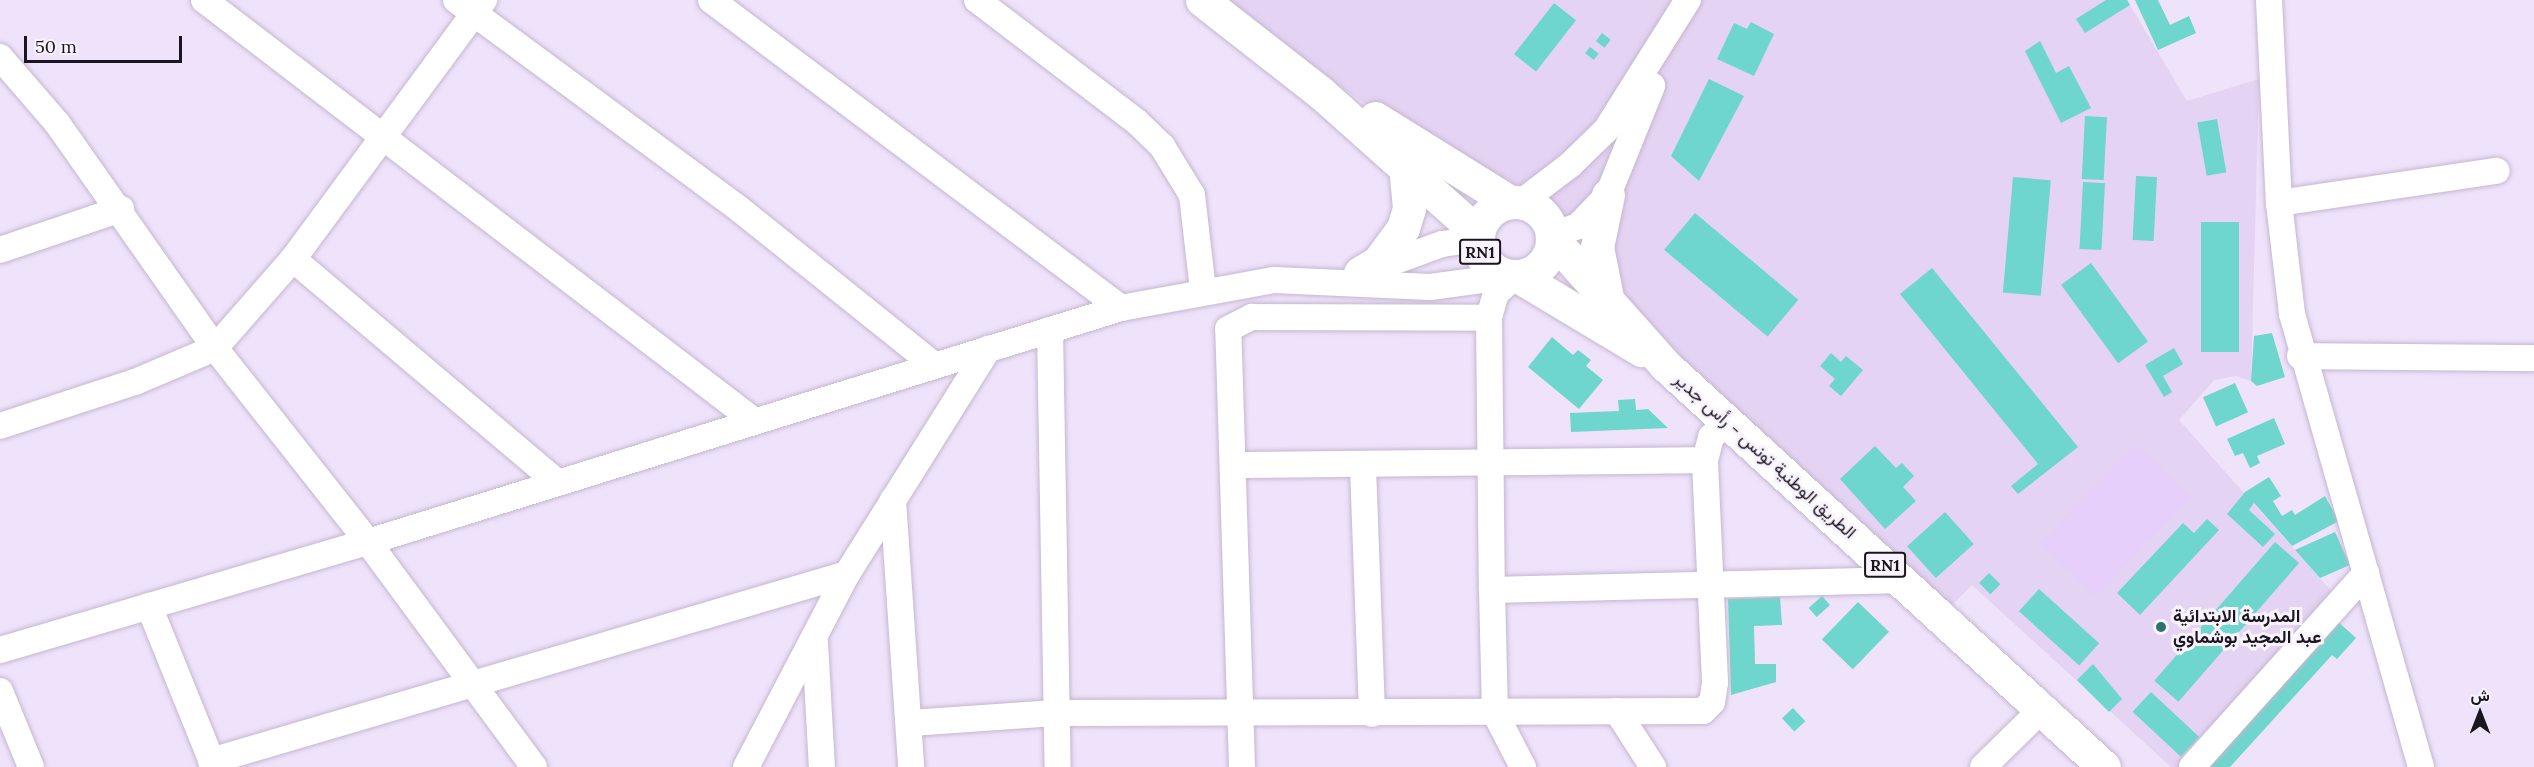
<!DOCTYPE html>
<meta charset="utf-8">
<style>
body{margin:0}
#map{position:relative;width:2534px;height:767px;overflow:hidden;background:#efe2fb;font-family:Lora,Vazirmatn,serif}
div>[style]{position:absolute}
.built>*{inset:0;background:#e4d3f3}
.green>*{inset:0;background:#e6cffa;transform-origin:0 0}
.building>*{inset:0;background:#6ed6cd;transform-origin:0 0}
.roads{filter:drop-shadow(0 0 2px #c4b7cf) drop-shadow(0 0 2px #c4b7cf)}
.minor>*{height:26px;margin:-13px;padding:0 13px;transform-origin:13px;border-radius:13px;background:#fff}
.major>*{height:33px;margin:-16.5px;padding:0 16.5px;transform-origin:16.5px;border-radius:16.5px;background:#fff}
.major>.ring{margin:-16.5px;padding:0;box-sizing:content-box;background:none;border:33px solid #fff;border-radius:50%}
.dots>*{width:16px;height:16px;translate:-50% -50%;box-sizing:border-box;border:3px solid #f8f3fd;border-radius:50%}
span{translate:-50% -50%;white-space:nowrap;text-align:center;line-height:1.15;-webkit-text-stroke:6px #f8f3fd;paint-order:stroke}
.shield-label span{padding:2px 4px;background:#f8f3fd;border:2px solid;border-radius:4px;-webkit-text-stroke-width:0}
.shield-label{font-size:16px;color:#1a151e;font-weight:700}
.street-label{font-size:18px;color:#1a151e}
.poi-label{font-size:18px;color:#1a151e;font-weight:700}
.left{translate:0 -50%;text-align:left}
.north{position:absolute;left:2450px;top:683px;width:60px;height:60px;-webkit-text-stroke:4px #f8f3fd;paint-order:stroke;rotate:0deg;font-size:16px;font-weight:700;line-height:24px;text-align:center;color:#1a151e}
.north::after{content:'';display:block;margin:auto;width:21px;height:27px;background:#1a151e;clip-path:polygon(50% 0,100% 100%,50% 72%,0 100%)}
.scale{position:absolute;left:24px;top:36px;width:158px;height:27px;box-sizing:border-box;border:3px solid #1a151e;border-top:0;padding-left:8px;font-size:18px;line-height:21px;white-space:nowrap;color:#1a151e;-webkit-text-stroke:4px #f8f3fd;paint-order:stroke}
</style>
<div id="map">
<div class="built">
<div style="clip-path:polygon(1215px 0,2127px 0,2187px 101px,2259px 79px,2251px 381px,2236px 376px,2214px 380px,2179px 420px,2333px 593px,2178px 767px,2171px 767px,1972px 585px,1946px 611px,1594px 276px,1558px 217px,1530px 190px,1445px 159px)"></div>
</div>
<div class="green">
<div style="left:2136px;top:444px;width:76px;height:138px;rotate:44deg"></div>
</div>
<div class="building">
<div style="clip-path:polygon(2106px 0,2127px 0,2130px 5px,2085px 33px,2076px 19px)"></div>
<div style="clip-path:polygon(2135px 0,2158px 0,2170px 25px,2189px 16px,2196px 33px,2158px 50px)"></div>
<div style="left:1554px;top:3px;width:28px;height:65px;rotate:38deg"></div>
<div style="clip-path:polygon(1751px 22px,1774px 34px,1754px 76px,1717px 59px,1734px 23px,1747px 29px)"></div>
<div style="left:1602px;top:33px;width:11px;height:10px;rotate:38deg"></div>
<div style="clip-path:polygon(2040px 41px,2056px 73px,2069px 66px,2091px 108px,2061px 123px,2025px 51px)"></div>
<div style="left:1590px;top:47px;width:11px;height:8px;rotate:38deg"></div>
<div style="clip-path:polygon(1709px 79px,1744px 96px,1699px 181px,1671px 156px)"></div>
<div style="left:2085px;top:116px;width:22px;height:63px;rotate:3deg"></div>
<div style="left:2217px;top:119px;width:54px;height:20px;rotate:80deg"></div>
<div style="left:2136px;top:176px;width:21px;height:64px;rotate:3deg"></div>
<div style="left:2013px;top:177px;width:38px;height:116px;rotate:5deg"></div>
<div style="left:2083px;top:182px;width:22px;height:67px;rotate:3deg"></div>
<div style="left:1695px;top:213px;width:135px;height:48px;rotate:40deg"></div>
<div style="left:2201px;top:222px;width:38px;height:130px"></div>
<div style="left:2091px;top:263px;width:97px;height:37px;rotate:54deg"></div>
<div style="clip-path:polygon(1932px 268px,2078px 447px,2018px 494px,2011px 486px,2038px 464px,1900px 294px)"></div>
<div style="clip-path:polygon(2272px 333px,2285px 377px,2257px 386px,2251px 381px,2254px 336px)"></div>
<div style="clip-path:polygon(1552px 337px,1573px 355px,1578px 350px,1591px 360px,1586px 366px,1603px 380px,1579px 409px,1528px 367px)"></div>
<div style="clip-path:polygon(2174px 348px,2183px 364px,2163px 376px,2172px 392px,2164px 397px,2145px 365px)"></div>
<div style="clip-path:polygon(1831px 353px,1841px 362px,1846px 356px,1863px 370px,1841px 396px,1829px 386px,1835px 379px,1820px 366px)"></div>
<div style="left:2235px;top:383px;width:32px;height:35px;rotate:66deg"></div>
<div style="clip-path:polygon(1635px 399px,1636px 410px,1648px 409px,1668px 428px,1571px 432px,1570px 413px,1619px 411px,1618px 400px)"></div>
<div style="clip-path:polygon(2274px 418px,2285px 444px,2257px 456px,2260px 463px,2250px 468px,2243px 453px,2235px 456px,2227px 439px)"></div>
<div style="clip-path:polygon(1875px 446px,1896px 468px,1902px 463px,1914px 476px,1903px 487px,1916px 501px,1885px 529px,1840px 479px)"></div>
<div style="clip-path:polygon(2269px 477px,2281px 496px,2273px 501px,2282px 516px,2292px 510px,2295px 515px,2325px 496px,2339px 521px,2292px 546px,2254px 503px,2249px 510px,2275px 534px,2263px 547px,2227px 514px,2245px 492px)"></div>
<div style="left:1945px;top:512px;width:43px;height:51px;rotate:48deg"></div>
<div style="clip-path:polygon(2207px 519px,2219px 530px,2140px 615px,2117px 593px,2183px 523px,2194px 533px)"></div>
<div style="clip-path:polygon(2335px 532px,2350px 565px,2320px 578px,2295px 550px)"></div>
<div style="left:2275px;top:542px;width:32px;height:184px;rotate:41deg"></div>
<div style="left:1989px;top:573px;width:16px;height:14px;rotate:45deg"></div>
<div style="left:2039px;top:589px;width:81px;height:30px;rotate:42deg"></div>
<div style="left:1822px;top:596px;width:12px;height:18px;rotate:48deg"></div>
<div style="clip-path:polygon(1780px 597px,1782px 625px,1754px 626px,1755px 664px,1776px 664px,1776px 682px,1731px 695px,1728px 599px)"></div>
<div style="left:1858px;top:602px;width:43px;height:52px;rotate:44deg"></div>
<div style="clip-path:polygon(2335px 619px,2356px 638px,2337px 659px,2332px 655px,2230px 767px,2201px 767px)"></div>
<div style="clip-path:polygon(2093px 664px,2122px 699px,2109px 712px,2077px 680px)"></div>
<div style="left:2151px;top:692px;width:66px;height:27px;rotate:43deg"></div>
<div style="left:1793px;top:708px;width:18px;height:15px;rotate:47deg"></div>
</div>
<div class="roads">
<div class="minor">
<div style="left:204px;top:0;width:691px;rotate:37.42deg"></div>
<div style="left:456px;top:0;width:350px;rotate:36.4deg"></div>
<div style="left:738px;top:208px;width:251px;rotate:38.7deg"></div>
<div style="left:711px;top:0;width:513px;rotate:36.91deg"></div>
<div style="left:977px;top:0;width:201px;rotate:37.3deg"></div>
<div style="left:1137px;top:122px;width:35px;rotate:44deg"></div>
<div style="left:1162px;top:146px;width:57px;rotate:58.5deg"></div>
<div style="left:1192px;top:195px;width:96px;rotate:83.4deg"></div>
<div style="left:2269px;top:0;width:203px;rotate:87.2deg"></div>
<div style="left:2279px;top:203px;width:112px;rotate:83.3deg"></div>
<div style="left:2292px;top:314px;width:471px;rotate:74.1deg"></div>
<div style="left:0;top:57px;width:87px;rotate:49.2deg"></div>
<div style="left:57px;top:123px;width:275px;rotate:54.9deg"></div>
<div style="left:215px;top:348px;width:247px;rotate:51.7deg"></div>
<div style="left:368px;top:542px;width:280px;rotate:53.6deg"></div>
<div style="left:1520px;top:203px;width:63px;rotate:-37.2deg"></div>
<div style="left:1570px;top:165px;width:50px;rotate:-44.2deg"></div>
<div style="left:1606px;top:130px;width:154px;rotate:-57.8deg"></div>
<div style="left:2279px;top:203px;width:220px;rotate:-8.4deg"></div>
<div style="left:1551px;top:235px;width:28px;rotate:-18deg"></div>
<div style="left:1578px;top:226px;width:43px;rotate:-45.9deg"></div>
<div style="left:1608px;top:195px;width:118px;rotate:-68deg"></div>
<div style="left:0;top:250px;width:128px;rotate:-18.7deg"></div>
<div style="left:293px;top:259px;width:344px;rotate:40.2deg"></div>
<div style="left:1365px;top:272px;width:82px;rotate:-20deg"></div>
<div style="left:1442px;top:244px;width:35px;rotate:-8deg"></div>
<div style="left:1515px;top:276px;width:25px;rotate:138deg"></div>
<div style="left:1496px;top:293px;width:26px;rotate:106deg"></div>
<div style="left:1489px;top:318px;width:272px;rotate:89.4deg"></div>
<div style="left:1492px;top:590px;width:123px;rotate:88.6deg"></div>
<div style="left:1495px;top:713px;width:61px;rotate:62.6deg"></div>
<div style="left:1050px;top:330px;width:437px;rotate:89deg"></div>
<div style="left:2300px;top:356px;width:234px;rotate:0.5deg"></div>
<div style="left:0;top:426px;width:142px;rotate:-18.1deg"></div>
<div style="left:135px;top:382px;width:87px;rotate:-23deg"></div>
<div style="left:215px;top:348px;width:118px;rotate:-48.8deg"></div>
<div style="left:293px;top:259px;width:322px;rotate:-53.6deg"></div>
<div style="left:1235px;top:465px;width:470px;rotate:-0.6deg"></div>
<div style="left:1363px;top:467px;width:247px;rotate:87.9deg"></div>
<div style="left:893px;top:500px;width:268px;rotate:86.1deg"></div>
<div style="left:1492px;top:590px;width:410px;rotate:-1.4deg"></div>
<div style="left:149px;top:606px;width:174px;rotate:68deg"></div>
<div style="left:815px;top:643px;width:124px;rotate:86.8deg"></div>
<div style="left:0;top:650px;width:384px;rotate:-16.4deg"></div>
<div style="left:368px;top:542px;width:789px;rotate:-17.26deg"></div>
<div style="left:1121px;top:308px;width:156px;rotate:-10.4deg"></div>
<div style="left:1274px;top:280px;width:156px;rotate:2.6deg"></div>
<div style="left:1430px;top:287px;width:82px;rotate:-7.7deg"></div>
<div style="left:0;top:691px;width:82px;rotate:67.8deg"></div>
<div style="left:1617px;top:711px;width:67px;rotate:57.3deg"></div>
<div style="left:911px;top:723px;width:144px;rotate:-4deg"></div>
<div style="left:1055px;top:713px;width:648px;rotate:-0.18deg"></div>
<div style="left:1703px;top:711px;width:13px;rotate:-45deg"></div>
<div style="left:1712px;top:702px;width:20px;rotate:-81deg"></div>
<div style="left:1715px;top:682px;width:222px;rotate:-92.6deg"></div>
<div style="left:1705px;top:460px;width:24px;rotate:-75deg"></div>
<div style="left:1711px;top:437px;width:23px;rotate:-41deg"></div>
<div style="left:211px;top:761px;width:663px;rotate:-16.38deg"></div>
<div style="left:746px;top:767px;width:218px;rotate:-62.4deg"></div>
<div style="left:847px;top:574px;width:266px;rotate:-57.9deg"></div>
<div style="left:1242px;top:767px;width:438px;rotate:-91.8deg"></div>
<div style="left:1228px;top:329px;width:27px;rotate:-27deg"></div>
<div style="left:1252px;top:317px;width:237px;rotate:0.2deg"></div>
<div style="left:1983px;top:767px;width:81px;rotate:-44.5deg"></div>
<div style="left:2192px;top:767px;width:261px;rotate:-48.1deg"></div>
</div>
<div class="major">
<div style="left:1202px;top:0;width:151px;rotate:38deg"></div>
<div style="left:1321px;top:93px;width:210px;rotate:41.7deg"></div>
<div style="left:1375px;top:118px;width:159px;rotate:31.9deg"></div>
<div class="ring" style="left:1478px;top:202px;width:41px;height:41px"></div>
<div style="left:1552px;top:238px;width:170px;rotate:48.3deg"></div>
<div style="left:1665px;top:365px;width:595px;rotate:42.48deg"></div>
<div style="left:1360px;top:273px;width:21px;rotate:-31deg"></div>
<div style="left:1378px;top:262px;width:42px;rotate:-53.7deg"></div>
<div style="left:1403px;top:228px;width:21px;rotate:-73deg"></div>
<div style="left:1409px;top:208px;width:42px;rotate:-95.4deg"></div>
<div style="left:1518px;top:276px;width:144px;rotate:31deg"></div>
<div style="left:1607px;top:297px;width:51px;rotate:-101.3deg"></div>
<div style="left:1597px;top:247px;width:53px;rotate:-78.1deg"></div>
</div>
</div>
<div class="dots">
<div style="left:2161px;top:627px;background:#2a736e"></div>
</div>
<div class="shield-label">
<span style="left:1480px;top:252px">RN1</span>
<span style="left:1885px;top:565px">RN1</span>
</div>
<div class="street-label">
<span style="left:1765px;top:456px;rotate:42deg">الطريق الوطنية تونس - رأس جدير</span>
</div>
<div class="poi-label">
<span class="left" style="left:2173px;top:627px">المدرسة الابتدائية<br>عبد المجيد بوشماوي</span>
</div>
<div class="north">ش</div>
<div class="scale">50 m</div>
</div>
